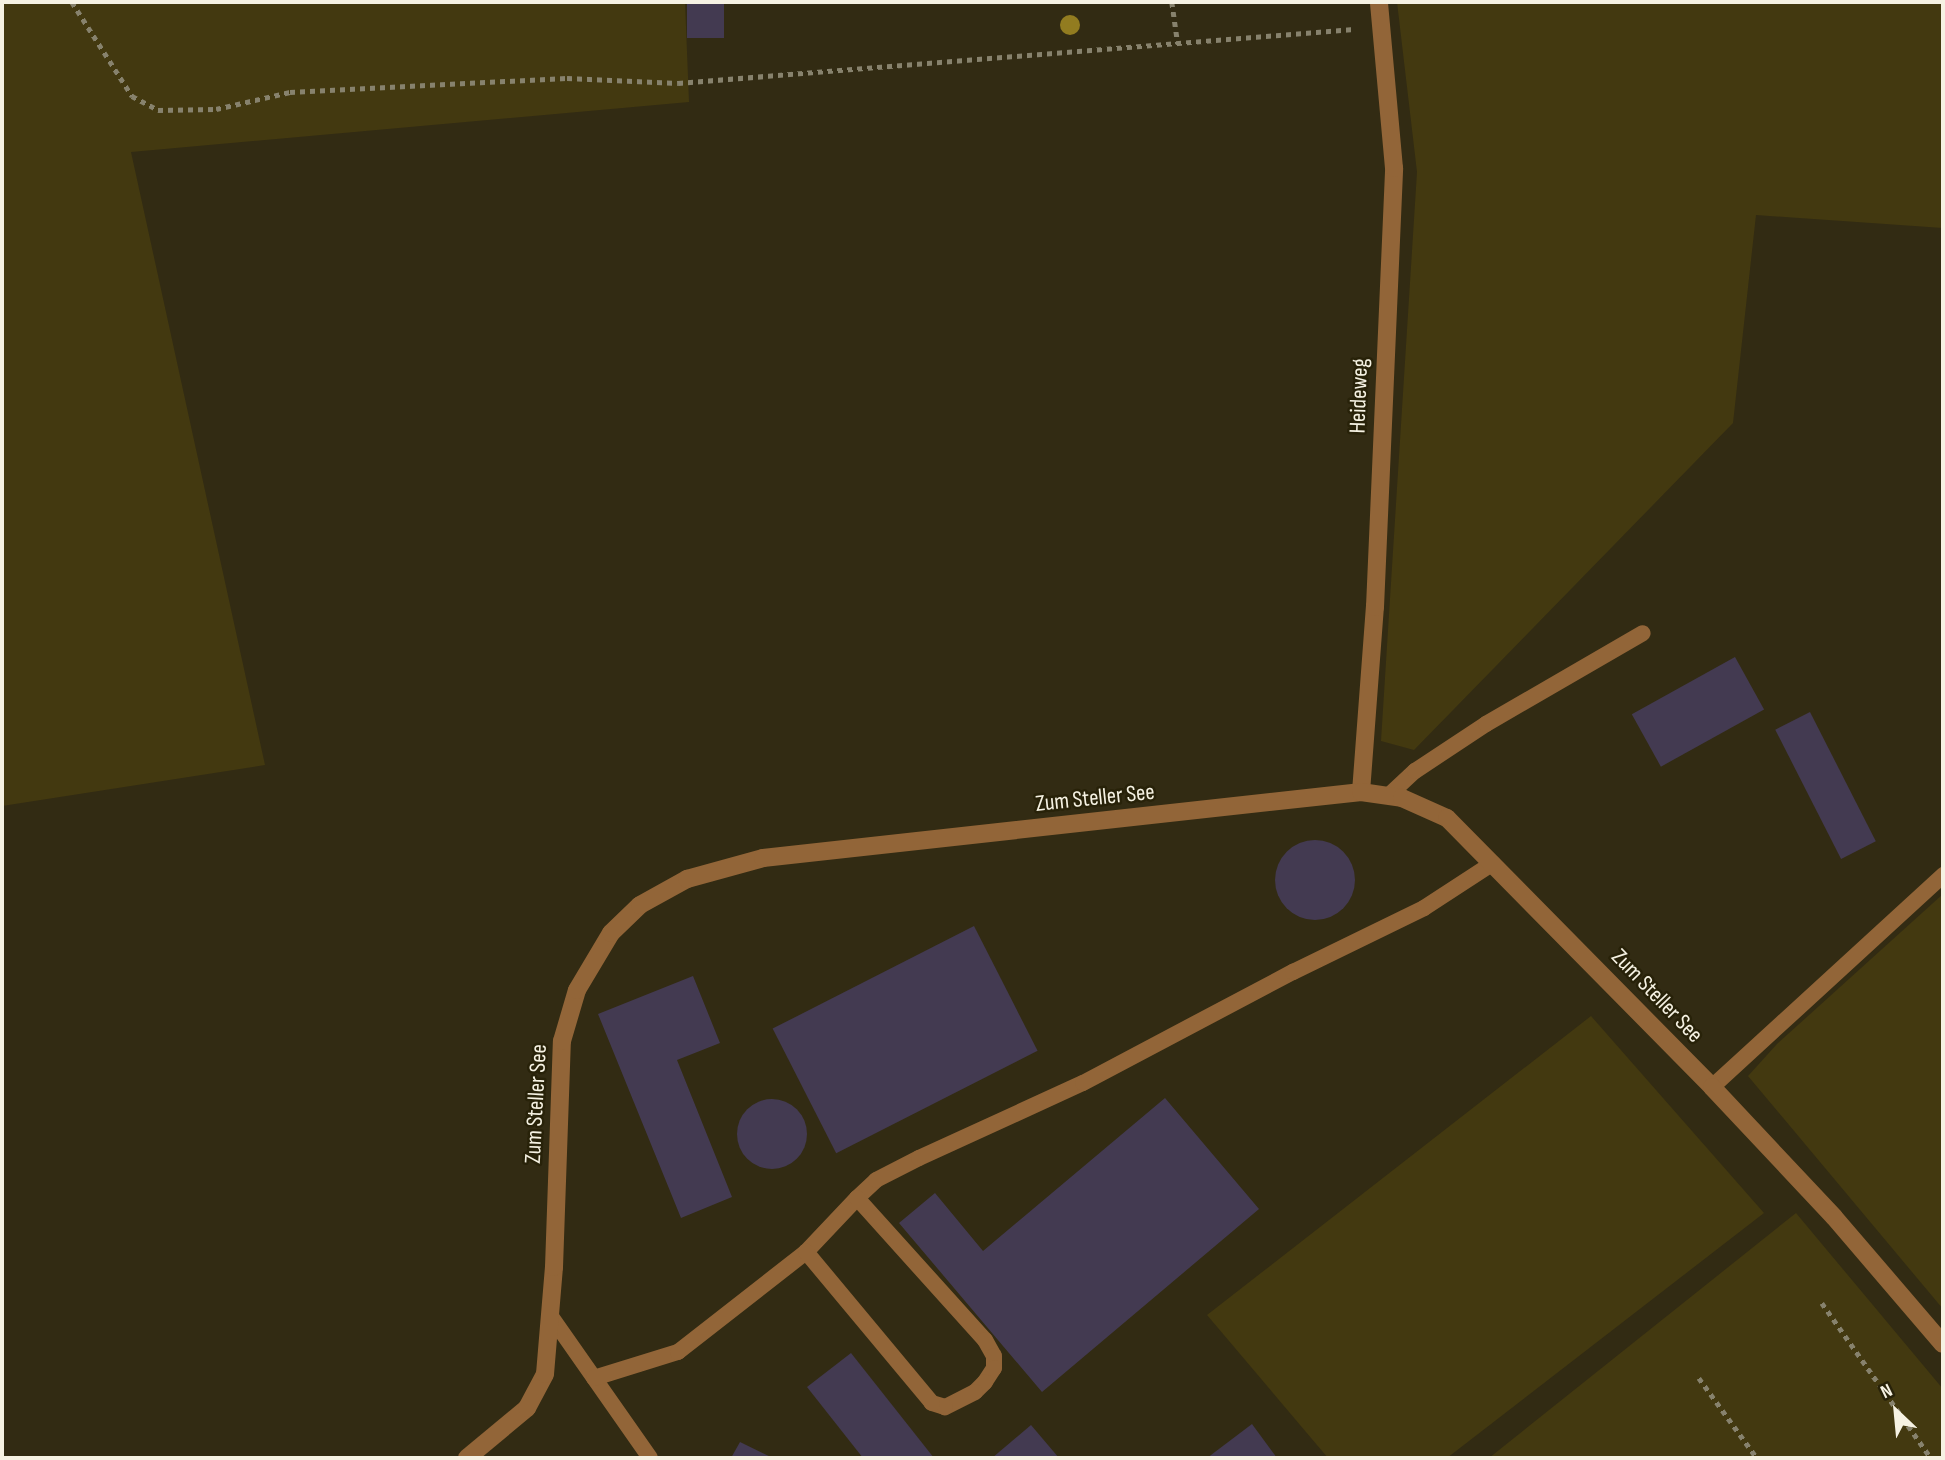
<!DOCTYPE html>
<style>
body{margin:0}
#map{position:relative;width:1945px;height:1460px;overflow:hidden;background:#322b13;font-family:"Sofia Sans Condensed",sans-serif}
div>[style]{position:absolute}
.green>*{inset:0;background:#433910}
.building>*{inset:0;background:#433a51;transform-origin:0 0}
.round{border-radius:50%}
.path>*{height:4.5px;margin-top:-2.25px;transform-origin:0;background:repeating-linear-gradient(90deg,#87826d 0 5px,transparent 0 10px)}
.service>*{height:16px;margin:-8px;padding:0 8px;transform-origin:8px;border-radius:8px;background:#926538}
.minor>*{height:18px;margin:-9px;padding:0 9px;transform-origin:9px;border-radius:9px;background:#926538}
.trees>*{width:20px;height:20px;margin:-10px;border-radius:50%;background:#927c20}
span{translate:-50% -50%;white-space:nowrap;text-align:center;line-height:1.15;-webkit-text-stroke:5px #282209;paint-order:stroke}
.street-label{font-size:23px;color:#f6f2e3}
.frame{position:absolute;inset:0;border:4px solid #f6f2e3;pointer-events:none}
.north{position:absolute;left:1861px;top:1376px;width:70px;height:70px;-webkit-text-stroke:5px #282209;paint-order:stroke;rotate:334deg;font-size:19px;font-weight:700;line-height:28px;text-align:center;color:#f6f2e3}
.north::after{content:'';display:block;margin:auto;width:24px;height:32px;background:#f6f2e3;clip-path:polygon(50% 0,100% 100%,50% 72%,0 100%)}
</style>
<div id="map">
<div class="green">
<div style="clip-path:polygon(2px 2px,685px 2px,689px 102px,131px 152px,265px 765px,2px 806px)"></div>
<div style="clip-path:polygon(1397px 2px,1943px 2px,1943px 228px,1756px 215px,1733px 423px,1414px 750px,1381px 741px,1417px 172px)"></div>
<div style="clip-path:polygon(1943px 894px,1943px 1309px,1748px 1076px,1777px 1044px)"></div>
<div style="clip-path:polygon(1591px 1016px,1764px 1213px,1447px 1458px,1328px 1458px,1207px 1315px)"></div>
<div style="clip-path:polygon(1796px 1213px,1943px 1389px,1943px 1458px,1489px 1458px)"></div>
</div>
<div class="building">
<div style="left:687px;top:2px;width:37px;height:36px"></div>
<div style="left:1735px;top:657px;width:60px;height:118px;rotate:61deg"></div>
<div style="left:1810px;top:712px;width:145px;height:39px;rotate:63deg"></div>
<div class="round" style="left:1275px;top:840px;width:80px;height:80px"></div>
<div style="left:974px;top:926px;width:140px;height:226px;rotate:63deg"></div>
<div style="clip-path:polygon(693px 976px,720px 1043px,677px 1060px,732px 1197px,681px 1218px,598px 1014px)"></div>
<div style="clip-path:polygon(1165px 1098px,1259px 1209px,1042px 1392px,899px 1223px,935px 1193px,983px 1251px)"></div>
<div class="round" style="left:737px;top:1099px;width:70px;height:70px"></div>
<div style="clip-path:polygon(851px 1353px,934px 1458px,863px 1458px,807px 1387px)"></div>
<div style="clip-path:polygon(1252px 1424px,1277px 1458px,1207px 1458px)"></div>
<div style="clip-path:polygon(1031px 1425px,1059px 1458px,992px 1458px)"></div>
<div style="clip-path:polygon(740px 1442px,773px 1458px,731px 1458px)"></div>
</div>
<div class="path">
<div style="left:72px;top:2px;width:112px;rotate:57.4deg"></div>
<div style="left:132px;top:96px;width:30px;rotate:28deg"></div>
<div style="left:158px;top:110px;width:58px;rotate:-1deg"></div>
<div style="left:216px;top:109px;width:76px;rotate:-12.9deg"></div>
<div style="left:290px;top:92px;width:277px;rotate:-2.9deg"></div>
<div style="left:567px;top:78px;width:111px;rotate:2.6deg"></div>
<div style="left:678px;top:83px;width:678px;rotate:-4.57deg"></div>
<div style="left:1172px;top:2px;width:42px;rotate:81.9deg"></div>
<div style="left:1822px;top:1303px;width:189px;rotate:54.9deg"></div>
<div style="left:1699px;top:1378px;width:99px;rotate:54.1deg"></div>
</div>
<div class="service">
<div style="left:1388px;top:796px;width:37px;rotate:-43deg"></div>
<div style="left:1415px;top:771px;width:85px;rotate:-33.5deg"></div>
<div style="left:1486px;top:724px;width:181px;rotate:-30.1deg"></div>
<div style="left:1712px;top:1087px;width:314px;rotate:-42.5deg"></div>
<div style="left:857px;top:1198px;width:26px;rotate:-43deg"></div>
<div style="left:876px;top:1180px;width:48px;rotate:-27.1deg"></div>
<div style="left:919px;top:1158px;width:180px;rotate:-24.6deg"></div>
<div style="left:1083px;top:1083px;width:238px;rotate:-27.9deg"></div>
<div style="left:1293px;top:972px;width:146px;rotate:-26deg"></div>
<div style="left:1424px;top:908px;width:82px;rotate:-33.1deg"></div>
<div style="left:550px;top:1315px;width:174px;rotate:55deg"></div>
<div style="left:594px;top:1378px;width:88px;rotate:-17.2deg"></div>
<div style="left:678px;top:1352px;width:162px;rotate:-38deg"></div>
<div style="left:806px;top:1252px;width:74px;rotate:-46.6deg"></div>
<div style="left:857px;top:1198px;width:191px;rotate:48deg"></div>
<div style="left:985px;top:1340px;width:18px;rotate:61deg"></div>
<div style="left:994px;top:1356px;width:12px;rotate:90deg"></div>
<div style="left:994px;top:1368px;width:17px;rotate:123deg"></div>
<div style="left:985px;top:1382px;width:14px;rotate:135deg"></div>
<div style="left:975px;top:1392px;width:34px;rotate:153deg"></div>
<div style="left:945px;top:1407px;width:14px;rotate:-163deg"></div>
<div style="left:932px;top:1403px;width:197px;rotate:-129.8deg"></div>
</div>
<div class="minor">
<div style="left:1361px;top:792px;width:186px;rotate:-85.7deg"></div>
<div style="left:1375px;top:607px;width:439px;rotate:-87.5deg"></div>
<div style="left:1394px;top:168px;width:167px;rotate:-95.2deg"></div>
<div style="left:467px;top:1458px;width:78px;rotate:-39.8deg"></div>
<div style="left:527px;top:1408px;width:38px;rotate:-62deg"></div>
<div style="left:545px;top:1374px;width:107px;rotate:-85.2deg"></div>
<div style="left:554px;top:1267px;width:226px;rotate:-88deg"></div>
<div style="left:562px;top:1041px;width:53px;rotate:-73.6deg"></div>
<div style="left:577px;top:990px;width:66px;rotate:-59.2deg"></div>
<div style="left:611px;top:933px;width:40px;rotate:-44deg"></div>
<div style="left:640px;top:905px;width:54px;rotate:-29deg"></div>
<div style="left:687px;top:879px;width:79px;rotate:-15.4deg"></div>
<div style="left:763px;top:858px;width:602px;rotate:-6.3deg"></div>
<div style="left:1361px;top:792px;width:41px;rotate:8.3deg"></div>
<div style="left:1402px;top:798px;width:49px;rotate:24deg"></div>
<div style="left:1447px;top:818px;width:378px;rotate:45.4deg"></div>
<div style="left:1712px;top:1087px;width:178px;rotate:46.8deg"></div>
<div style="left:1834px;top:1217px;width:167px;rotate:49.4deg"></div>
</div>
<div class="trees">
<div style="left:1070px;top:25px"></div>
</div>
<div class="street-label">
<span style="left:1359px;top:396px;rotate:-88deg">Heideweg</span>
<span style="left:1095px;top:798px;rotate:-6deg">Zum Steller See</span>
<span style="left:1657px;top:996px;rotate:46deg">Zum Steller See</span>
<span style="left:536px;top:1104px;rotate:-87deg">Zum Steller See</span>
</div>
<div class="frame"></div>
<div class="north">N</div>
</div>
